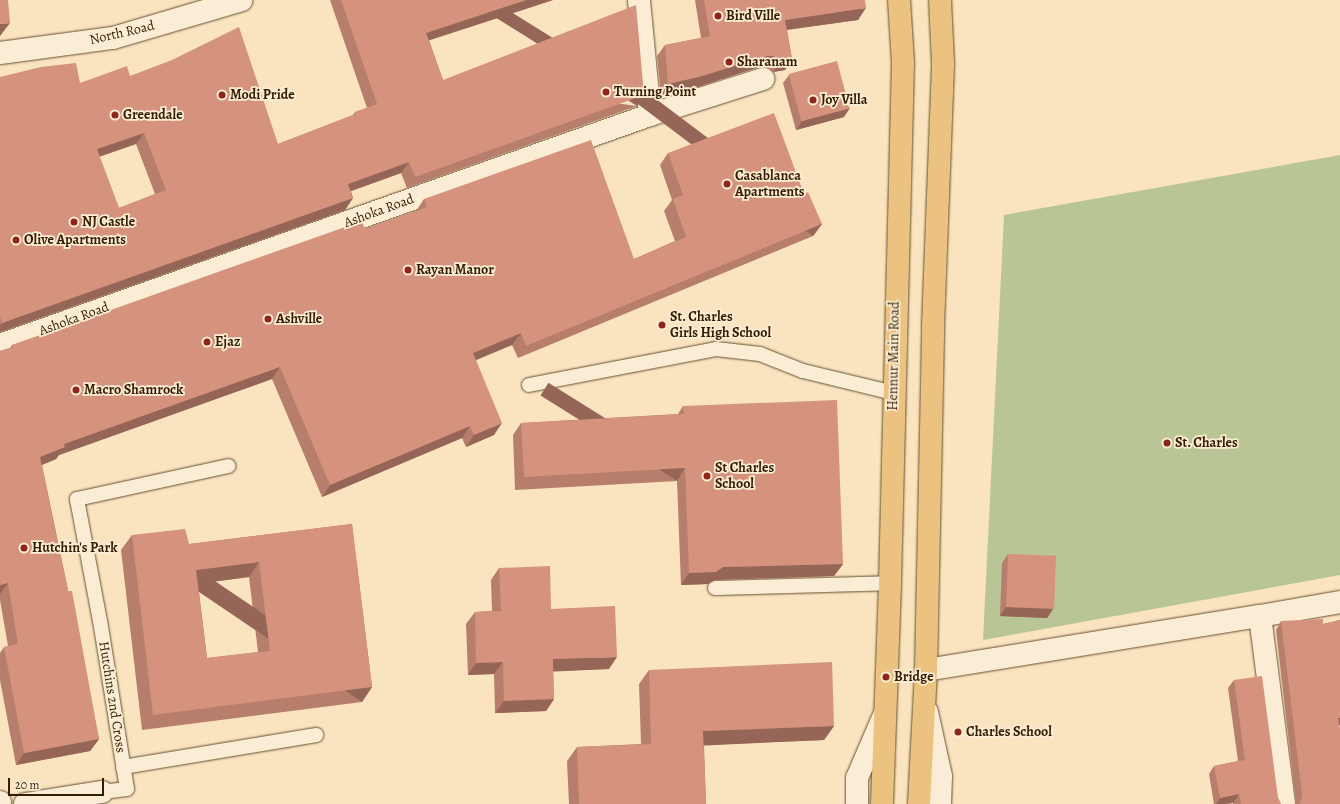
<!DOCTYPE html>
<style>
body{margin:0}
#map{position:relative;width:1340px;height:804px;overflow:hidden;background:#f9e4bf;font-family:Alegreya,serif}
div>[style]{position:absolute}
.green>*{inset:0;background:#b9c595}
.roads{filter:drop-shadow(0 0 1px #674f30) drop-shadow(0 0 1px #674f30)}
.service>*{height:14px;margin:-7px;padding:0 7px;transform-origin:7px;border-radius:7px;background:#fbedd5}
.minor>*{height:22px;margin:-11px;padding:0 11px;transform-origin:11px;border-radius:11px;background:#fbedd5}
.tertiary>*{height:22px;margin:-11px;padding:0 11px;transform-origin:11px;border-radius:11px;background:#fbedd5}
.primary>*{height:22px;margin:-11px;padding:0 11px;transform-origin:11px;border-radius:11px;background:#ecc280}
.wall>*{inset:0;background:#b77e6b}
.shaded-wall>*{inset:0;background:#956657;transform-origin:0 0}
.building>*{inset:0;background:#d5927c;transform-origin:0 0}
.dots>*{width:11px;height:11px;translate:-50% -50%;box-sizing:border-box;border:2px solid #fbedd5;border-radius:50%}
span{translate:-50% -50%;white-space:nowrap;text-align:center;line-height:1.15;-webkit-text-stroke:3.5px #fbedd5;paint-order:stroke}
.poi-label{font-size:14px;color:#361d01;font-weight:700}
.left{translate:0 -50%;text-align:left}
.street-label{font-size:14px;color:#361d01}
.scale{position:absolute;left:8px;top:778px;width:96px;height:18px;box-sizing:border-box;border:2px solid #361d01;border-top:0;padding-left:5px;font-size:12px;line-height:14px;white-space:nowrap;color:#361d01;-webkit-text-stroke:3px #fbedd5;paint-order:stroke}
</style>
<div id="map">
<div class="green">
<div style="clip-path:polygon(1340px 155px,1340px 575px,983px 640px,1004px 215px)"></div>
</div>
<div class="roads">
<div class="service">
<div style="left:529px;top:385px;width:190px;rotate:-10.9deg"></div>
<div style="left:716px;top:349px;width:44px;rotate:6.5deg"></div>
<div style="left:760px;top:354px;width:46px;rotate:21.6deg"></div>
<div style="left:803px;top:371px;width:94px;rotate:13.6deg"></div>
<div style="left:715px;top:588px;width:175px;rotate:-1.6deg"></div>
<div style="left:123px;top:767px;width:196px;rotate:-9.4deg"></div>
<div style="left:102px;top:792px;width:25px;rotate:-7deg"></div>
<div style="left:127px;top:789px;width:170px;rotate:-99.1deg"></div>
<div style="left:100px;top:621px;width:124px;rotate:-100.7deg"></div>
<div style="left:77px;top:499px;width:155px;rotate:-12.3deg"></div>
</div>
<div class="minor">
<div style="left:0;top:53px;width:114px;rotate:-7.6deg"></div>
<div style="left:113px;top:38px;width:134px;rotate:-16.4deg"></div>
<div style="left:650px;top:115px;width:119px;rotate:-17.7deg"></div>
<div style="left:0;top:345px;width:689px;rotate:-19.49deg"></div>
<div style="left:650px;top:115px;width:116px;rotate:-95.5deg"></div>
<div style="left:1260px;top:616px;width:190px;rotate:82.7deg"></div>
<div style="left:926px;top:670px;width:338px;rotate:-9.2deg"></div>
<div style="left:1260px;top:616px;width:81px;rotate:-9.9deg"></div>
<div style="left:0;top:802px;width:2px;rotate:90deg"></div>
<div style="left:25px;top:804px;width:78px;rotate:-8.9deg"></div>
</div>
<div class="tertiary">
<div style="left:927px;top:712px;width:66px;rotate:77.7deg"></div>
<div style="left:941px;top:776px;width:28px;rotate:92deg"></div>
<div style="left:857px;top:804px;width:26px;rotate:-90deg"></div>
<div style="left:857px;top:778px;width:71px;rotate:-66.7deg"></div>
</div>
<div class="primary">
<div style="left:882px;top:804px;width:221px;rotate:-87.9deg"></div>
<div style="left:890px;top:583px;width:520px;rotate:-88.57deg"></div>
<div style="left:903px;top:63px;width:63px;rotate:-93.6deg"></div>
<div style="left:919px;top:804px;width:134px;rotate:-87deg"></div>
<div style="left:926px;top:670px;width:344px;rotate:-88.8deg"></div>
<div style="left:933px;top:326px;width:263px;rotate:-87.8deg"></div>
<div style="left:943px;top:63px;width:63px;rotate:-92.7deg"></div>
</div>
</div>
<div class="wall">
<div style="clip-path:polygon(evenodd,330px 0,553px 0,429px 40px,443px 80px,637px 106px,407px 188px,401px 173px,351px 191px,353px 198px,345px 210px,0 332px,0 77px,80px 83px,130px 76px,278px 144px,353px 115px,355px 112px,367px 108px,330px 0,136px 144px,155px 194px,119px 208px,99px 157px,136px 144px)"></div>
<div style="clip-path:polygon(695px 0,865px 0,858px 20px,787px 30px,792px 59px,785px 70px,773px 72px,766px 67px,759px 67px,691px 89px,661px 95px,657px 56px,665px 45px,701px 38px)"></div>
<div style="clip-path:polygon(789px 75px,844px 117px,796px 130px,783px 83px)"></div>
<div style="clip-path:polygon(668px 153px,804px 194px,822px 224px,813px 236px,518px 358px,512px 345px,476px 360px,494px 435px,466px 447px,462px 438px,322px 497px,272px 379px,59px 455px,56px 459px,42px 465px,99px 739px,90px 751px,16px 765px,0 680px,0 653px,4px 647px,8px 646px,0 600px,0 351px,10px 348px,12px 345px,365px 229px,416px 211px,424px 199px,634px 259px,675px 241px,664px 211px,672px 200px,660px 165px)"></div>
<div style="clip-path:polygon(683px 406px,843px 564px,834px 576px,715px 580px,708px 584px,681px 585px,677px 481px,515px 490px,513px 435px,521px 423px,678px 414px)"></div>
<div style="clip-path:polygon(evenodd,352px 524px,372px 687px,362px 702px,142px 730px,121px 550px,132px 535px,189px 544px,352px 524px,249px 577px,258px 652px,207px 658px,198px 584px,249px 577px)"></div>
<div style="clip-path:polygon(1008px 554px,1053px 609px,1047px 618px,1000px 616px,1002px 563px)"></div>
<div style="clip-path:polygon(499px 568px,551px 609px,609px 669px,553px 671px,554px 699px,546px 711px,495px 713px,494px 674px,468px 675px,466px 624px,475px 612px,492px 611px,491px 580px)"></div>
<div style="clip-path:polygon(1340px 620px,1340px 725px,1339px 725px,1340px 804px,1296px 804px,1276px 630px,1281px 621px,1323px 624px)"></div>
<div style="clip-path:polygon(649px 670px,834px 726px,824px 740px,704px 745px,706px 804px,569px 804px,567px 761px,577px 747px,641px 744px,639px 684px)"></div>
<div style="clip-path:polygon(1234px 680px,1278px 798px,1281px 804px,1233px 804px,1233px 803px,1225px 804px,1214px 804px,1209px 774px,1214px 766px,1238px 761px,1228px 688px)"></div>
</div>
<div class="shaded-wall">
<div style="clip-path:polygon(526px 0,553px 0,418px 44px,426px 33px)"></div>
<div style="clip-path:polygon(866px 8px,858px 20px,777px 31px,785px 20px)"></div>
<div style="clip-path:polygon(10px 23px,0 36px,0 37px,0 24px)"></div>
<div style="clip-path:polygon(767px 56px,774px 56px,766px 67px,759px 67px,691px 89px,661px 95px,668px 84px)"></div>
<div style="clip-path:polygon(792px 59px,785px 70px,773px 72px,781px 61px)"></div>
<div style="left:644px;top:95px;width:13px;height:243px;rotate:122deg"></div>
<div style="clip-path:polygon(850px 108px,844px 117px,796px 130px,802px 121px)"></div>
<div style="clip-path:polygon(144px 133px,136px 144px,89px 160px,97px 149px)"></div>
<div style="clip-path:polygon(409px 162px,401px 173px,340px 195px,348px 184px)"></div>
<div style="clip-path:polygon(353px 198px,345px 210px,0 332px,0 326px,2px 323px)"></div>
<div style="left:822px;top:224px;width:15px;height:320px;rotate:127deg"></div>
<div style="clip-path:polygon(521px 333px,512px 345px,464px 365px,473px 353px)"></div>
<div style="clip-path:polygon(280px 367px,272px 379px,59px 455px,56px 459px,32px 469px,40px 457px,64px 444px)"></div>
<div style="clip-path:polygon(502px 423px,494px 435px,466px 447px,474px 435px)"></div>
<div style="clip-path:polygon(470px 426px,462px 438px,322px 497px,330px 485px)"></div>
<div style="left:685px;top:468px;width:15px;height:161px;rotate:122deg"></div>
<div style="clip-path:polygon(259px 562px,249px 577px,186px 585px,196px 570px)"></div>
<div style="clip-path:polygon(843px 564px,834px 576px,715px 580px,708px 584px,681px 585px,689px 573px,723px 567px)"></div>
<div style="clip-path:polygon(8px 583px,0 594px,0 585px)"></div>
<div style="clip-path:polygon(1006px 607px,1053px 609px,1047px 618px,1000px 616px)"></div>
<div style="clip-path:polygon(617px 657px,609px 669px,544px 672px,553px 659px)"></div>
<div style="clip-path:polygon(503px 662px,494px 674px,468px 675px,476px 663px)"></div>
<div style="left:372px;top:687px;width:18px;height:221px;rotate:124deg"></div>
<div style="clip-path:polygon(554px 699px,546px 711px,495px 713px,504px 701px)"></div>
<div style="clip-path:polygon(1338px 718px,1340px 718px,1340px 725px,1332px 726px)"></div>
<div style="clip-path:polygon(834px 726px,824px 740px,694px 746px,703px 731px)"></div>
<div style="clip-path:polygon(99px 739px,90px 751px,16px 765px,24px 753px)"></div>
<div style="clip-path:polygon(1239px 794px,1233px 803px,1225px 804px,1216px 804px,1220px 798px)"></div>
</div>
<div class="building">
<div style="clip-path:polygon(0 0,8px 0,10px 23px,0 24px)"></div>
<div style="clip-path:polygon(evenodd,341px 0,526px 0,426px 33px,443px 80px,636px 5px,644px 95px,415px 177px,409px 162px,348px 184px,353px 198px,2px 323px,0 316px,0 77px,41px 67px,76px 63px,80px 83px,127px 66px,130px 76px,172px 60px,239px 27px,278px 144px,356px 114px,355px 112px,377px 104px,341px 0,144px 133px,166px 190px,119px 208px,97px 149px,144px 133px)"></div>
<div style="clip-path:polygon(704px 0,865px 0,866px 8px,785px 20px,792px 59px,781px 61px,774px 56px,767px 56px,699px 77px,668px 84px,665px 45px,710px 36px)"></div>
<div style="left:837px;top:61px;width:49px;height:50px;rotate:75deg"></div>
<div style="clip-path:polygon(774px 113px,804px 194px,808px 192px,822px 224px,526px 346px,521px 333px,473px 353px,502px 423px,474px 435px,470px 426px,330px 485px,280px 367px,64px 444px,65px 447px,40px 457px,68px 591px,72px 591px,99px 739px,24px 753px,4px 647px,18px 644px,8px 583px,0 585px,0 351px,13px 347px,12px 345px,362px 221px,365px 229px,427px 207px,424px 199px,591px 140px,634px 259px,686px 237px,673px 199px,683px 195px,668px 153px)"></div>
<div style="clip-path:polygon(837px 400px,843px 564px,723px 567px,716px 572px,689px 573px,685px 468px,524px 477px,521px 423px,684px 414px,683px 406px)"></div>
<div style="clip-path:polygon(evenodd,352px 524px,372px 687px,153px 715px,132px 535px,185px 529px,189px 544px,352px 524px,259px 562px,270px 651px,207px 658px,196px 570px,259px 562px)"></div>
<div style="left:1008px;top:554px;width:48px;height:53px;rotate:2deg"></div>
<div style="clip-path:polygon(550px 566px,551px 609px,615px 606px,617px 657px,553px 659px,554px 699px,504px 701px,503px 662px,476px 663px,475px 612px,501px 611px,499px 568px)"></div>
<div style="clip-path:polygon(1323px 619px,1323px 624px,1340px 620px,1340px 718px,1338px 718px,1340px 729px,1340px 804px,1299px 804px,1301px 800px,1302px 794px,1281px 621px)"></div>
<div style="clip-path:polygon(832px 662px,834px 726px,703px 731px,706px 804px,579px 804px,577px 747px,651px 744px,649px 670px)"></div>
<div style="clip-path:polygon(1262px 676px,1278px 798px,1281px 804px,1241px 804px,1239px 794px,1220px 798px,1214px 766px,1245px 760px,1234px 680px)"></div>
</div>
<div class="dots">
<div style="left:718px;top:16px;background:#8f2418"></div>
<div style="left:729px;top:62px;background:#8f2418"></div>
<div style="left:606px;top:92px;background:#8f2418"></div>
<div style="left:222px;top:95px;background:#8f2418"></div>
<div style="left:813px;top:100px;background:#8f2418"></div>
<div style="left:115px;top:115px;background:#8f2418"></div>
<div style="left:727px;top:184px;background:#8f2418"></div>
<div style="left:74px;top:222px;background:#8f2418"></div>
<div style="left:16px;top:240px;background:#8f2418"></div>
<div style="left:408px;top:270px;background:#8f2418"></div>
<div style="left:268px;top:319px;background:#8f2418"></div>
<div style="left:662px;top:325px;background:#8f2418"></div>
<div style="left:207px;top:342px;background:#8f2418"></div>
<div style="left:76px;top:390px;background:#8f2418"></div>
<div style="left:1167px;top:443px;background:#8f2418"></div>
<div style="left:707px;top:476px;background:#8f2418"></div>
<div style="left:24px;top:548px;background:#8f2418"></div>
<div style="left:886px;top:677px;background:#8f2418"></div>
<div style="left:958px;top:732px;background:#8f2418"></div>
</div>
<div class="poi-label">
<span class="left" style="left:726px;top:16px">Bird Ville</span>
<span class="left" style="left:737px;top:62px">Sharanam</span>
<span class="left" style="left:614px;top:92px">Turning Point</span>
<span class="left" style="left:230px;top:95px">Modi Pride</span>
<span class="left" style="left:821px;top:100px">Joy Villa</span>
<span class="left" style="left:123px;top:115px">Greendale</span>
<span class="left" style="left:735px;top:184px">Casablanca<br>Apartments</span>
<span class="left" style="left:82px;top:222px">NJ Castle</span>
<span class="left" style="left:24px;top:240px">Olive Apartments</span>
<span class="left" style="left:416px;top:270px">Rayan Manor</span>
<span class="left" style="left:670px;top:325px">St. Charles<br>Girls High School</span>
<span class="left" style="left:276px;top:319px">Ashville</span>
<span class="left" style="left:215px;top:342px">Ejaz</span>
<span class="left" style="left:84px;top:390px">Macro Shamrock</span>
<span class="left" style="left:1175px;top:443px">St. Charles</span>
<span class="left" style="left:715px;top:476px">St Charles<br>School</span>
<span class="left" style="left:32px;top:548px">Hutchin's Park</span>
<span class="left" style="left:894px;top:677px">Bridge</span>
<span class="left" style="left:966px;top:732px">Charles School</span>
</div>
<div class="street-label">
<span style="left:122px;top:33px;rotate:-13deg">North Road</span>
<span style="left:379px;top:211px;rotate:-20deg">Ashoka Road</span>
<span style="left:74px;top:319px;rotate:-20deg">Ashoka Road</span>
<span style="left:894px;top:356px;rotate:-89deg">Hennur Main Road</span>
<span style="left:112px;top:697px;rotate:81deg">Hutchins 2nd Cross</span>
</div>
<div class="scale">20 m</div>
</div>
